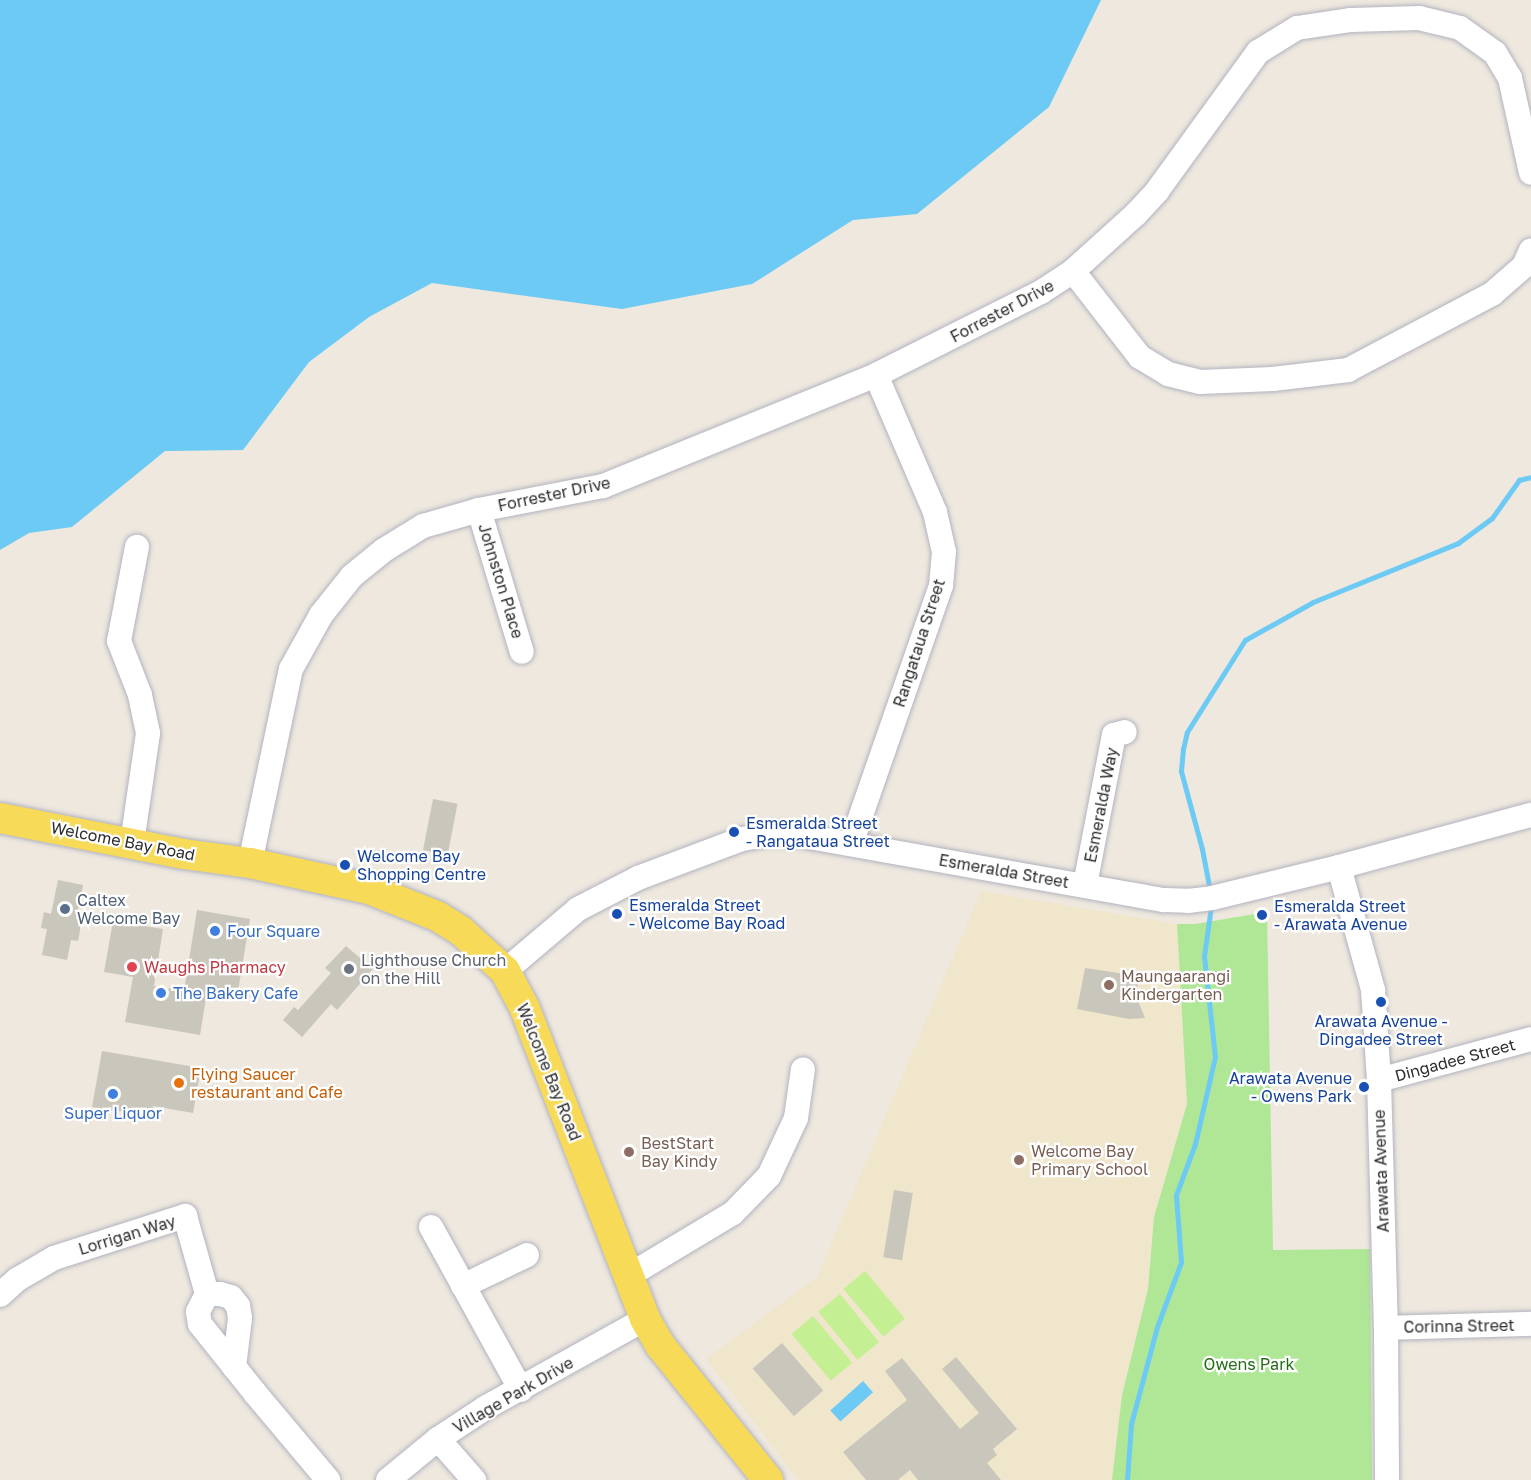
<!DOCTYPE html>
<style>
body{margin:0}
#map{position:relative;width:1531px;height:1480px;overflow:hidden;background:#eee8de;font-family:"Golos Text",sans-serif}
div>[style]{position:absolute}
.education>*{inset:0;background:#f0e6cc}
.green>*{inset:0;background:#afe797}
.pitch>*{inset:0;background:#c4ef93;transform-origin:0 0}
.water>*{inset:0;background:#6ccaf5;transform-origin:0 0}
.stream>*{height:5px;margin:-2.5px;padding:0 2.5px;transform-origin:2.5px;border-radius:2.5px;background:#6ccaf5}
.building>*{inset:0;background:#c9c6bc;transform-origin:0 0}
.roads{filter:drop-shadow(0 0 2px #b2b3c0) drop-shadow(0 0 2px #b2b3c0)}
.minor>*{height:24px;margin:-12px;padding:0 12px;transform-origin:12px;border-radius:12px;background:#fff}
.major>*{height:30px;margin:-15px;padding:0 15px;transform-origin:15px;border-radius:15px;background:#f8da59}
.dots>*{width:16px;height:16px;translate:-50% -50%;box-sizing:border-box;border:3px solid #fff;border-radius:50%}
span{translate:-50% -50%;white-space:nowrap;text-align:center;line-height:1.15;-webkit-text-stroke:4.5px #fff;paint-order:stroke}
.street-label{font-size:16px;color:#2c2c2c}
.transit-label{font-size:16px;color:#164399}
.left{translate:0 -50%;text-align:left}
.right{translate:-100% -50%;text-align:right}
.service-label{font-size:16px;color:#4e5e75}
.shop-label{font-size:16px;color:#366cbe}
.worship-label{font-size:16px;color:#5b616d}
.health-label{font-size:16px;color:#be3a42}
.education-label{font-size:16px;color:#785e54}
.food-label{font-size:16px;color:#c56008}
.park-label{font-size:16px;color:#256e17}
</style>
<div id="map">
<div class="education">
<div style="clip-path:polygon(981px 891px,1177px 924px,1187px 1104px,1154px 1217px,1148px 1289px,1122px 1395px,1112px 1480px,798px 1480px,706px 1359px,817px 1277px)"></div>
</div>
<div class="green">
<div style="clip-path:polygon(1267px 912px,1273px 1250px,1370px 1249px,1372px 1480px,1112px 1480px,1122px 1395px,1148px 1289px,1154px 1217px,1187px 1104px,1177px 924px,1195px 924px)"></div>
</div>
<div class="pitch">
<div style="left:865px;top:1271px;width:62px;height:28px;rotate:50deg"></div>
<div style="left:840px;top:1294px;width:62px;height:28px;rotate:51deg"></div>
<div style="left:813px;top:1316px;width:61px;height:28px;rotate:50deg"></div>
</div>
<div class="water">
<div style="clip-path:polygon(0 0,1101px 0,1049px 107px,917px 214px,853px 220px,752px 284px,622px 309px,432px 283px,369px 317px,309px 362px,243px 450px,165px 451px,72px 527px,29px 533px,0 550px)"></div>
<div style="left:863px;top:1381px;width:15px;height:44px;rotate:48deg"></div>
</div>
<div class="stream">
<div style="left:1210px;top:891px;width:43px;rotate:-100.8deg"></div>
<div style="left:1202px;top:849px;width:81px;rotate:-105.1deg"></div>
<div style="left:1181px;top:771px;width:22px;rotate:-85deg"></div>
<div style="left:1183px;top:749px;width:17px;rotate:-77deg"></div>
<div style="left:1187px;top:732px;width:109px;rotate:-57.8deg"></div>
<div style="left:1245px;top:640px;width:78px;rotate:-29.2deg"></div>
<div style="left:1313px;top:602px;width:157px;rotate:-22.1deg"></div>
<div style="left:1458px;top:543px;width:42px;rotate:-36.3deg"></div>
<div style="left:1492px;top:518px;width:47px;rotate:-54.6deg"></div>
<div style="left:1519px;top:480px;width:12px;rotate:-14deg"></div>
<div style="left:1127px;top:1480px;width:56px;rotate:-85.9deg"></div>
<div style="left:1131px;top:1424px;width:100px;rotate:-75deg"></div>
<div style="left:1157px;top:1327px;width:69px;rotate:-69.7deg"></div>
<div style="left:1181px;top:1262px;width:67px;rotate:-94.3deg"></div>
<div style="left:1176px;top:1195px;width:54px;rotate:-69.6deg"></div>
<div style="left:1195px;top:1144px;width:89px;rotate:-77.1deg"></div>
<div style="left:1215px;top:1057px;width:102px;rotate:-96.2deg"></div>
<div style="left:1204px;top:956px;width:50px;rotate:-82deg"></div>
</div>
<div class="building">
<div style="left:433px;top:799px;width:25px;height:52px;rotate:11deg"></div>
<div style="clip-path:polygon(58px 880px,83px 885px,76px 919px,82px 920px,78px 941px,71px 940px,67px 960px,42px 955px,47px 929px,41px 928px,44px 912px,51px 914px)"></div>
<div style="clip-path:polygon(197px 910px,250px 919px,237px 997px,207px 992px,200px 1035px,125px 1022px,133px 977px,104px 972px,113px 921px,163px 929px,154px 986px,184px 991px)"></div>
<div style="clip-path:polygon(346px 946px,373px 969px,337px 1010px,331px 1004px,302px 1037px,283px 1020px,294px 1007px,298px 1010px,331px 973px,325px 968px)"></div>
<div style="clip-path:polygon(1085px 968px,1139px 976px,1136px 996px,1145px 1018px,1129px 1019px,1077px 1009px)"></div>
<div style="clip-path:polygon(102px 1051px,201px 1068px,193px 1113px,153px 1106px,152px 1116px,92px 1107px)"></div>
<div style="left:894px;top:1190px;width:19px;height:68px;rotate:9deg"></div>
<div style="left:782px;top:1343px;width:63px;height:39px;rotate:49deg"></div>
<div style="clip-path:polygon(956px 1357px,1017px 1429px,993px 1449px,997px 1455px,987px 1463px,1001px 1480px,918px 1480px,910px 1470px,898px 1480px,866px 1480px,843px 1452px,907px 1400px,885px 1371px,902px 1358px,960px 1429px,979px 1413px,942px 1369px)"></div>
</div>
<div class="roads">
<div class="minor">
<div style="left:1073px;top:271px;width:109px;rotate:52.1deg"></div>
<div style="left:1140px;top:357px;width:33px;rotate:31deg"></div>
<div style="left:1168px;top:374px;width:33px;rotate:14deg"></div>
<div style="left:1200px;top:382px;width:73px;rotate:-2.4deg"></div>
<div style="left:1273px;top:379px;width:76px;rotate:-6.8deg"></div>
<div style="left:1348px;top:370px;width:163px;rotate:-27.8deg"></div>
<div style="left:1492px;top:294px;width:43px;rotate:-41.2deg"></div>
<div style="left:1524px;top:266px;width:17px;rotate:-66deg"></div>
<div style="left:479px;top:510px;width:148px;rotate:73.2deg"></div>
<div style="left:132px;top:843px;width:111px;rotate:-81.7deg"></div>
<div style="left:148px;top:733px;width:39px;rotate:-102deg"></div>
<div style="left:140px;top:695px;width:58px;rotate:-111.3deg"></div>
<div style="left:119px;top:641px;width:96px;rotate:-79.2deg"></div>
<div style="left:851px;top:844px;width:273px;rotate:-70.8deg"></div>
<div style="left:941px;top:586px;width:34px;rotate:-85deg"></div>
<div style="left:944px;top:552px;width:41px;rotate:-102.7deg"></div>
<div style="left:935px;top:512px;width:149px;rotate:-113.3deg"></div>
<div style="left:250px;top:863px;width:198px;rotate:-78.1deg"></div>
<div style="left:291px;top:669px;width:62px;rotate:-60.9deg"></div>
<div style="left:321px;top:615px;width:50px;rotate:-51.5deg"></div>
<div style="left:352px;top:576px;width:41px;rotate:-39.1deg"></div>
<div style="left:384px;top:550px;width:46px;rotate:-31.6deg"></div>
<div style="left:423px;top:526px;width:58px;rotate:-15.9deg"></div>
<div style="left:479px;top:510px;width:126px;rotate:-11deg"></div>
<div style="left:603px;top:486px;width:295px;rotate:-22.1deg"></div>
<div style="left:876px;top:375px;width:185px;rotate:-26.7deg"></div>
<div style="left:1041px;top:292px;width:38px;rotate:-33deg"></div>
<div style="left:1073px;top:271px;width:84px;rotate:-42.1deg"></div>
<div style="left:1135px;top:215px;width:33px;rotate:-47deg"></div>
<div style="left:1157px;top:191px;width:172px;rotate:-54deg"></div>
<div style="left:1258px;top:52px;width:46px;rotate:-31.6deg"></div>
<div style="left:1297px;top:28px;width:55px;rotate:-8.4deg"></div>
<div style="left:1351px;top:20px;width:68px;rotate:-1.7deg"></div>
<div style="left:1419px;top:18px;width:42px;rotate:13.7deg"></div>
<div style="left:1460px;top:28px;width:43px;rotate:35.5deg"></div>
<div style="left:1495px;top:53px;width:29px;rotate:59deg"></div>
<div style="left:1510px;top:78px;width:97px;rotate:77.5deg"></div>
<div style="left:1339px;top:867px;width:128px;rotate:74.5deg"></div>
<div style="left:1373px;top:990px;width:90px;rotate:86.2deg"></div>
<div style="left:1379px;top:1080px;width:248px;rotate:88.4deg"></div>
<div style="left:1386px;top:1328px;width:152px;rotate:89.6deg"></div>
<div style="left:1085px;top:885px;width:153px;rotate:-79.1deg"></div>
<div style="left:1114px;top:735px;width:11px;rotate:-15deg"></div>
<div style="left:505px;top:971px;width:96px;rotate:-40.3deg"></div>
<div style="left:578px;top:909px;width:68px;rotate:-27.3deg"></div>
<div style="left:638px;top:878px;width:111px;rotate:-20.6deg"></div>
<div style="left:742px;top:839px;width:28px;rotate:-10deg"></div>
<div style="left:770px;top:834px;width:28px;rotate:2deg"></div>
<div style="left:798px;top:835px;width:372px;rotate:10.1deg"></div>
<div style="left:1164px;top:900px;width:24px;rotate:2deg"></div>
<div style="left:1188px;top:901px;width:24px;rotate:-7deg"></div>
<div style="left:1212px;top:898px;width:131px;rotate:-13.7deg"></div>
<div style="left:1339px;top:867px;width:199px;rotate:-15.2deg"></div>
<div style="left:1379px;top:1080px;width:157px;rotate:-15.1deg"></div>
<div style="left:431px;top:1227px;width:186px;rotate:61.1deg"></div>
<div style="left:628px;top:1276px;width:122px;rotate:-31deg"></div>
<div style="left:733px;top:1213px;width:52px;rotate:-45.8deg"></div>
<div style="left:769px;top:1176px;width:64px;rotate:-65deg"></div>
<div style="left:796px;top:1118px;width:49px;rotate:-81.9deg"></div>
<div style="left:463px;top:1286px;width:71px;rotate:-25.8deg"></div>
<div style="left:0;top:1295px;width:24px;rotate:-42deg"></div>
<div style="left:18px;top:1279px;width:42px;rotate:-30.3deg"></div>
<div style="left:54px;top:1258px;width:138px;rotate:-17.8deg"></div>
<div style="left:185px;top:1216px;width:81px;rotate:74.2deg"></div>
<div style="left:1386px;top:1328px;width:145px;rotate:-1.6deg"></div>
<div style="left:234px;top:1367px;width:49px;rotate:-83deg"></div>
<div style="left:240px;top:1318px;width:12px;rotate:-99deg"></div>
<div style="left:238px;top:1306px;width:11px;rotate:-128deg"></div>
<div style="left:231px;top:1297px;width:11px;rotate:-165deg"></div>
<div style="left:220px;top:1294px;width:13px;rotate:180deg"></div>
<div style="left:207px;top:1294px;width:20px;rotate:117deg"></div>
<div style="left:198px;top:1312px;width:12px;rotate:81deg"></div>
<div style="left:200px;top:1324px;width:88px;rotate:51.4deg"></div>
<div style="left:255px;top:1393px;width:114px;rotate:50deg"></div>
<div style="left:438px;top:1439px;width:55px;rotate:48.7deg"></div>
<div style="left:388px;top:1480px;width:65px;rotate:-39.4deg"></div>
<div style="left:438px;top:1439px;width:56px;rotate:-33.4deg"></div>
<div style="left:485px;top:1408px;width:183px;rotate:-29.1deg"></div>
</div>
<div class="major">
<div style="left:0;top:818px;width:187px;rotate:11.1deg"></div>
<div style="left:184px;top:854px;width:67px;rotate:7.8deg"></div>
<div style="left:250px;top:863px;width:122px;rotate:12.3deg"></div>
<div style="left:369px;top:889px;width:73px;rotate:21.7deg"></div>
<div style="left:437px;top:916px;width:28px;rotate:32deg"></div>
<div style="left:461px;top:931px;width:59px;rotate:42.3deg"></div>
<div style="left:505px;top:971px;width:43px;rotate:62.2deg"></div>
<div style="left:525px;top:1009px;width:332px;rotate:68.8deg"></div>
<div style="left:645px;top:1319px;width:30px;rotate:60deg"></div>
<div style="left:660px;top:1345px;width:173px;rotate:51.3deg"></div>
</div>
</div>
<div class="dots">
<div style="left:734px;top:832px;background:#1a4fb4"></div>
<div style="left:345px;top:865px;background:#1a4fb4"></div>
<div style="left:65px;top:909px;background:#5c6f8a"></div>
<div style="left:617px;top:914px;background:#1a4fb4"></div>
<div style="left:1262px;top:915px;background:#1a4fb4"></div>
<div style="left:215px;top:931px;background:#3f7fe0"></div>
<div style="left:132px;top:967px;background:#e0444e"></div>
<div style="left:349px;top:969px;background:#6b7280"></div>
<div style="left:1109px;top:985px;background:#8d6e63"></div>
<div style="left:161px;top:993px;background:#3f7fe0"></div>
<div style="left:1381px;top:1002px;background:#1a4fb4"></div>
<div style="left:179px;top:1083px;background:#e8710a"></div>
<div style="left:1364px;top:1087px;background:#1a4fb4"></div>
<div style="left:113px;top:1094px;background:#3f7fe0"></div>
<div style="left:629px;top:1152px;background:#8d6e63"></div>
<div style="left:1019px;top:1160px;background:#8d6e63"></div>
</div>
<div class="street-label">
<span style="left:1002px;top:311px;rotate:-28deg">Forrester Drive</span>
<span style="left:554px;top:494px;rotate:-12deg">Forrester Drive</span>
<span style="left:501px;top:581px;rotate:73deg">Johnston Place</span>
<span style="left:919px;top:643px;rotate:-72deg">Rangataua Street</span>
<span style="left:1101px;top:805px;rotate:-79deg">Esmeralda Way</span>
<span style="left:123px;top:841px;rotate:11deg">Welcome Bay Road</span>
<span style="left:1004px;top:871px;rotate:10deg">Esmeralda Street</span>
<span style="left:1455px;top:1060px;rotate:-15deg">Dingadee Street</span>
<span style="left:549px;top:1072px;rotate:68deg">Welcome Bay Road</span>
<span style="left:1381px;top:1171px;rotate:-92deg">Arawata Avenue</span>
<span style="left:127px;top:1235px;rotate:-17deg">Lorrigan Way</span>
<span style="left:1459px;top:1326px;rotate:-1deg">Corinna Street</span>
<span style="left:513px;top:1395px;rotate:-30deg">Village Park Drive</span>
</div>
<div class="transit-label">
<span class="left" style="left:746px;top:832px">Esmeralda Street<br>- Rangataua Street</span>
<span class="left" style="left:357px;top:865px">Welcome Bay<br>Shopping Centre</span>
<span class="left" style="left:629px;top:914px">Esmeralda Street<br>- Welcome Bay Road</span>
<span class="left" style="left:1274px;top:915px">Esmeralda Street<br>- Arawata Avenue</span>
<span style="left:1381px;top:1030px">Arawata Avenue -<br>Dingadee Street</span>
<span class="right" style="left:1352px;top:1087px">Arawata Avenue<br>- Owens Park</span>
</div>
<div class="service-label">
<span class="left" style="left:77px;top:909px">Caltex<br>Welcome Bay</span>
</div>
<div class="shop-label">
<span class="left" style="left:227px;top:931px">Four Square</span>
<span class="left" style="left:173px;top:993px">The Bakery Cafe</span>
<span style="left:113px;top:1113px">Super Liquor</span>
</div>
<div class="worship-label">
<span class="left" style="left:361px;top:969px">Lighthouse Church<br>on the Hill</span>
</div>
<div class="health-label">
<span class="left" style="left:144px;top:967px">Waughs Pharmacy</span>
</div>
<div class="education-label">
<span class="left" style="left:1121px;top:985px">Maungaarangi<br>Kindergarten</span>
<span class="left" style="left:641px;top:1152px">BestStart<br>Bay Kindy</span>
<span class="left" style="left:1031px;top:1160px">Welcome Bay<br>Primary School</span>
</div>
<div class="food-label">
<span class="left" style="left:191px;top:1083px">Flying Saucer<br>restaurant and Cafe</span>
</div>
<div class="park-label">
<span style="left:1249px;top:1364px">Owens Park</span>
</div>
</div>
